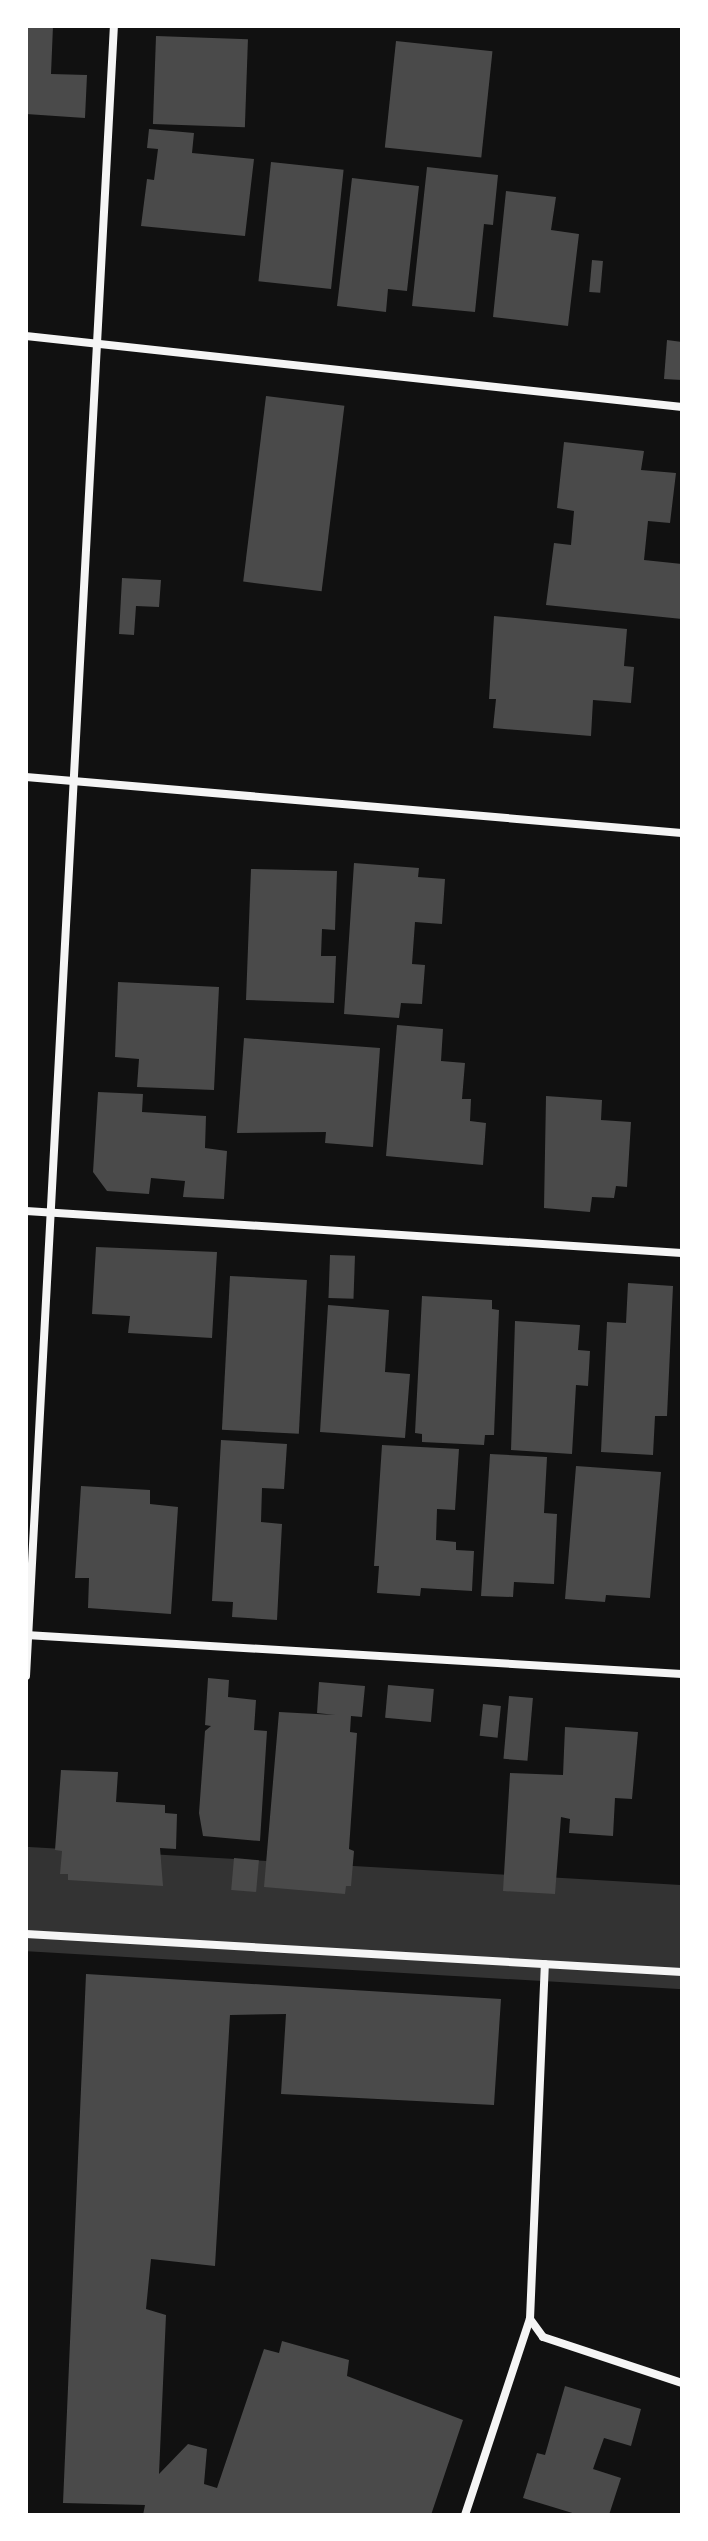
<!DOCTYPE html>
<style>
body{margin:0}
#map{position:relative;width:708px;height:2541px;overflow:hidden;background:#111;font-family:"Space Grotesk",sans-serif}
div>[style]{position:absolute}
.river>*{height:104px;margin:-52px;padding:0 52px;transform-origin:52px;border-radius:52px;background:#333}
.building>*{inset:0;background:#4a4a4a;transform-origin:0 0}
.minor>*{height:8px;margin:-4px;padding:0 4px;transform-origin:4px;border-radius:4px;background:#f5f5f5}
span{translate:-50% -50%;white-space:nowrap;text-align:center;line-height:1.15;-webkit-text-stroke:7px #fff;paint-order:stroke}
.frame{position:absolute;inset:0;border:28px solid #fff;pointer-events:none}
</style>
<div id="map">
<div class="river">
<div style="left:26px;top:1899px;width:657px;rotate:3.32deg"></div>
</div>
<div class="building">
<div style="clip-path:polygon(26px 26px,53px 26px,51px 74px,87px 75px,85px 118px,26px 114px)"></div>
<div style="left:156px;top:36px;width:92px;height:88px;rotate:2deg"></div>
<div style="left:396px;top:41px;width:97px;height:107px;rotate:6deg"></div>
<div style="clip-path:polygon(149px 129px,194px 133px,192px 153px,254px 159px,245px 236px,141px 226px,147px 179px,154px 180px,158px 149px,147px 148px)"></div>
<div style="left:271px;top:162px;width:73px;height:120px;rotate:6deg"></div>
<div style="clip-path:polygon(427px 167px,498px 175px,493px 225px,484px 224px,475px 312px,412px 306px)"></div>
<div style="clip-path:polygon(352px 178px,419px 186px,407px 291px,388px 289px,386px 312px,337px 306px)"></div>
<div style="clip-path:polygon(506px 191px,556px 197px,551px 230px,579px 234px,568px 326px,493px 317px)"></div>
<div style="left:592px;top:260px;width:11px;height:32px;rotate:5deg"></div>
<div style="clip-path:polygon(667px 340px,682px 342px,682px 380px,664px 379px)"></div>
<div style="left:266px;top:396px;width:79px;height:187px;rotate:7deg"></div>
<div style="clip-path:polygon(564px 442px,644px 451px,641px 470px,676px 473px,670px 523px,648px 521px,644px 560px,682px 564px,682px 619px,546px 605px,554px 543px,571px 545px,574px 511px,557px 508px)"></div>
<div style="clip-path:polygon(122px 578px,161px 580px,159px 607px,136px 606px,134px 635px,119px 634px)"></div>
<div style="clip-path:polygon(494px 616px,627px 629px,624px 666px,634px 667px,631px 703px,593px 700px,591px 736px,493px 728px,496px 699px,489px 699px)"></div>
<div style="clip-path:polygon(354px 863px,419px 868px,418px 877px,445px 879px,442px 924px,415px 922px,412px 964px,425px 965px,422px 1004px,401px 1003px,399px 1018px,344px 1014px)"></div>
<div style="clip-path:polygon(251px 869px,337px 871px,335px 930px,322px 929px,321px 956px,336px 956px,334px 1003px,246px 1000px)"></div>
<div style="clip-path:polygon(118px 982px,219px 987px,214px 1090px,137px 1087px,139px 1059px,115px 1057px)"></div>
<div style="clip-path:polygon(397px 1025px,443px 1029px,441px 1061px,465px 1063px,462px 1099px,471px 1099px,470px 1121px,486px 1123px,483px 1165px,386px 1156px)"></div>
<div style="clip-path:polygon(244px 1038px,380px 1048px,373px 1147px,325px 1143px,326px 1132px,237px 1133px)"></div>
<div style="clip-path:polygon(98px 1092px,143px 1094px,142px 1112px,206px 1116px,205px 1148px,227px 1151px,224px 1199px,183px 1197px,185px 1181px,151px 1178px,149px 1194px,107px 1191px,93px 1172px)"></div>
<div style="clip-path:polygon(546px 1096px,602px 1100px,601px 1120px,631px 1122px,627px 1187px,616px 1186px,614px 1198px,592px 1197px,590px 1212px,544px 1208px)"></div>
<div style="clip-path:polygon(96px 1247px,217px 1252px,212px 1338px,128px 1333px,130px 1316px,92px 1314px)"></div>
<div style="left:330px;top:1255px;width:25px;height:43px;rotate:2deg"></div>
<div style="left:230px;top:1276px;width:77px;height:154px;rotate:3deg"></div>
<div style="clip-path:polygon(628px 1283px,673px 1286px,667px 1416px,655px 1416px,653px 1455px,601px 1452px,607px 1322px,626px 1323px)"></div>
<div style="clip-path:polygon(422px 1296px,492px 1300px,492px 1309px,499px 1310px,494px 1435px,485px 1435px,484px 1445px,422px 1442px,422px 1434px,415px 1433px)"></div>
<div style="clip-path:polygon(328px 1305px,389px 1310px,385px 1372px,410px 1374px,405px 1438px,320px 1432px)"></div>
<div style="clip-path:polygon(515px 1321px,580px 1325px,578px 1350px,590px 1351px,588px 1386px,576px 1385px,572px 1454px,511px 1450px)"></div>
<div style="clip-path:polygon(221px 1440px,287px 1444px,284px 1489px,262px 1488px,261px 1522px,282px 1524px,277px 1620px,232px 1617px,233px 1602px,212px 1601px)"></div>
<div style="clip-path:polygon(382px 1445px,459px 1449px,455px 1510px,437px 1509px,436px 1540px,456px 1542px,456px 1550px,474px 1551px,472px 1591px,421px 1588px,420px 1596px,377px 1593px,379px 1566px,374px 1566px)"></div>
<div style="clip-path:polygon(490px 1454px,547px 1457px,544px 1513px,557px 1514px,554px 1584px,514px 1582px,513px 1597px,481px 1596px)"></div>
<div style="clip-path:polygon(576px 1466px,661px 1472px,650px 1598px,606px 1595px,605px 1602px,565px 1599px)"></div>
<div style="clip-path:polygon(81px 1486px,150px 1490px,150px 1504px,178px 1507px,171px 1614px,88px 1608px,89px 1578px,75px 1578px)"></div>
<div style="clip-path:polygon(208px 1678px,229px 1680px,228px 1697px,256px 1700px,254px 1730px,267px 1731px,260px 1841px,203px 1836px,199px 1813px,205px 1731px,211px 1726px,205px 1725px)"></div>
<div style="clip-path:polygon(319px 1682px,365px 1686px,362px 1717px,351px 1716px,350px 1732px,357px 1733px,349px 1849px,354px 1851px,351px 1886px,346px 1886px,345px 1894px,264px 1887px,279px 1712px,335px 1715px,317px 1713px)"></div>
<div style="left:388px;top:1685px;width:46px;height:33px;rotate:5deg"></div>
<div style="left:509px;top:1696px;width:24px;height:63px;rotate:5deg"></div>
<div style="left:483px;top:1704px;width:18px;height:32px;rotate:6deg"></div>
<div style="clip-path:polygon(565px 1727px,638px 1732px,632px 1799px,615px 1798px,613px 1836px,569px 1833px,570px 1819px,561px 1817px,555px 1894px,503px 1891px,510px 1773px,563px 1775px)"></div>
<div style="clip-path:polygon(61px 1770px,118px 1772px,116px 1802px,165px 1805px,165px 1813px,177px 1814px,176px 1849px,160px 1848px,163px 1886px,68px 1880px,68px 1874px,60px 1874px,62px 1851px,55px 1850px)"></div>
<div style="left:234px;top:1858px;width:25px;height:32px;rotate:5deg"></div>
<div style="clip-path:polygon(86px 1974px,501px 1999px,494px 2105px,281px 2094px,286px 2014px,230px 2015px,215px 2266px,151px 2259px,146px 2309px,166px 2315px,159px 2474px,188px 2444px,207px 2449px,204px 2484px,217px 2488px,264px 2349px,279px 2353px,282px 2341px,349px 2360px,347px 2376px,463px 2420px,431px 2515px,143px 2515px,145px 2505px,63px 2503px)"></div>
<div style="clip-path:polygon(565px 2386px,641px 2409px,631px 2446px,604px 2438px,593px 2469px,621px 2478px,609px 2515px,579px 2515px,523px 2498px,537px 2453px,545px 2455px)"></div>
</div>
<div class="minor">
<div style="left:26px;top:336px;width:660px;rotate:6.18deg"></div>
<div style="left:26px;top:777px;width:658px;rotate:4.88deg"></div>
<div style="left:26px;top:1211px;width:657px;rotate:3.66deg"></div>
<div style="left:26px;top:1635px;width:657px;rotate:3.4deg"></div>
<div style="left:26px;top:1676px;width:1652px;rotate:-86.95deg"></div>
<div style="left:26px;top:1934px;width:657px;rotate:3.32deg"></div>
<div style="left:530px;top:2319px;width:22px;rotate:54deg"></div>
<div style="left:543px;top:2337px;width:146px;rotate:18.3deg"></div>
<div style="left:465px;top:2515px;width:206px;rotate:-71.7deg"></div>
<div style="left:530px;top:2319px;width:355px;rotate:-87.6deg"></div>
</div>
<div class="frame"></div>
</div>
